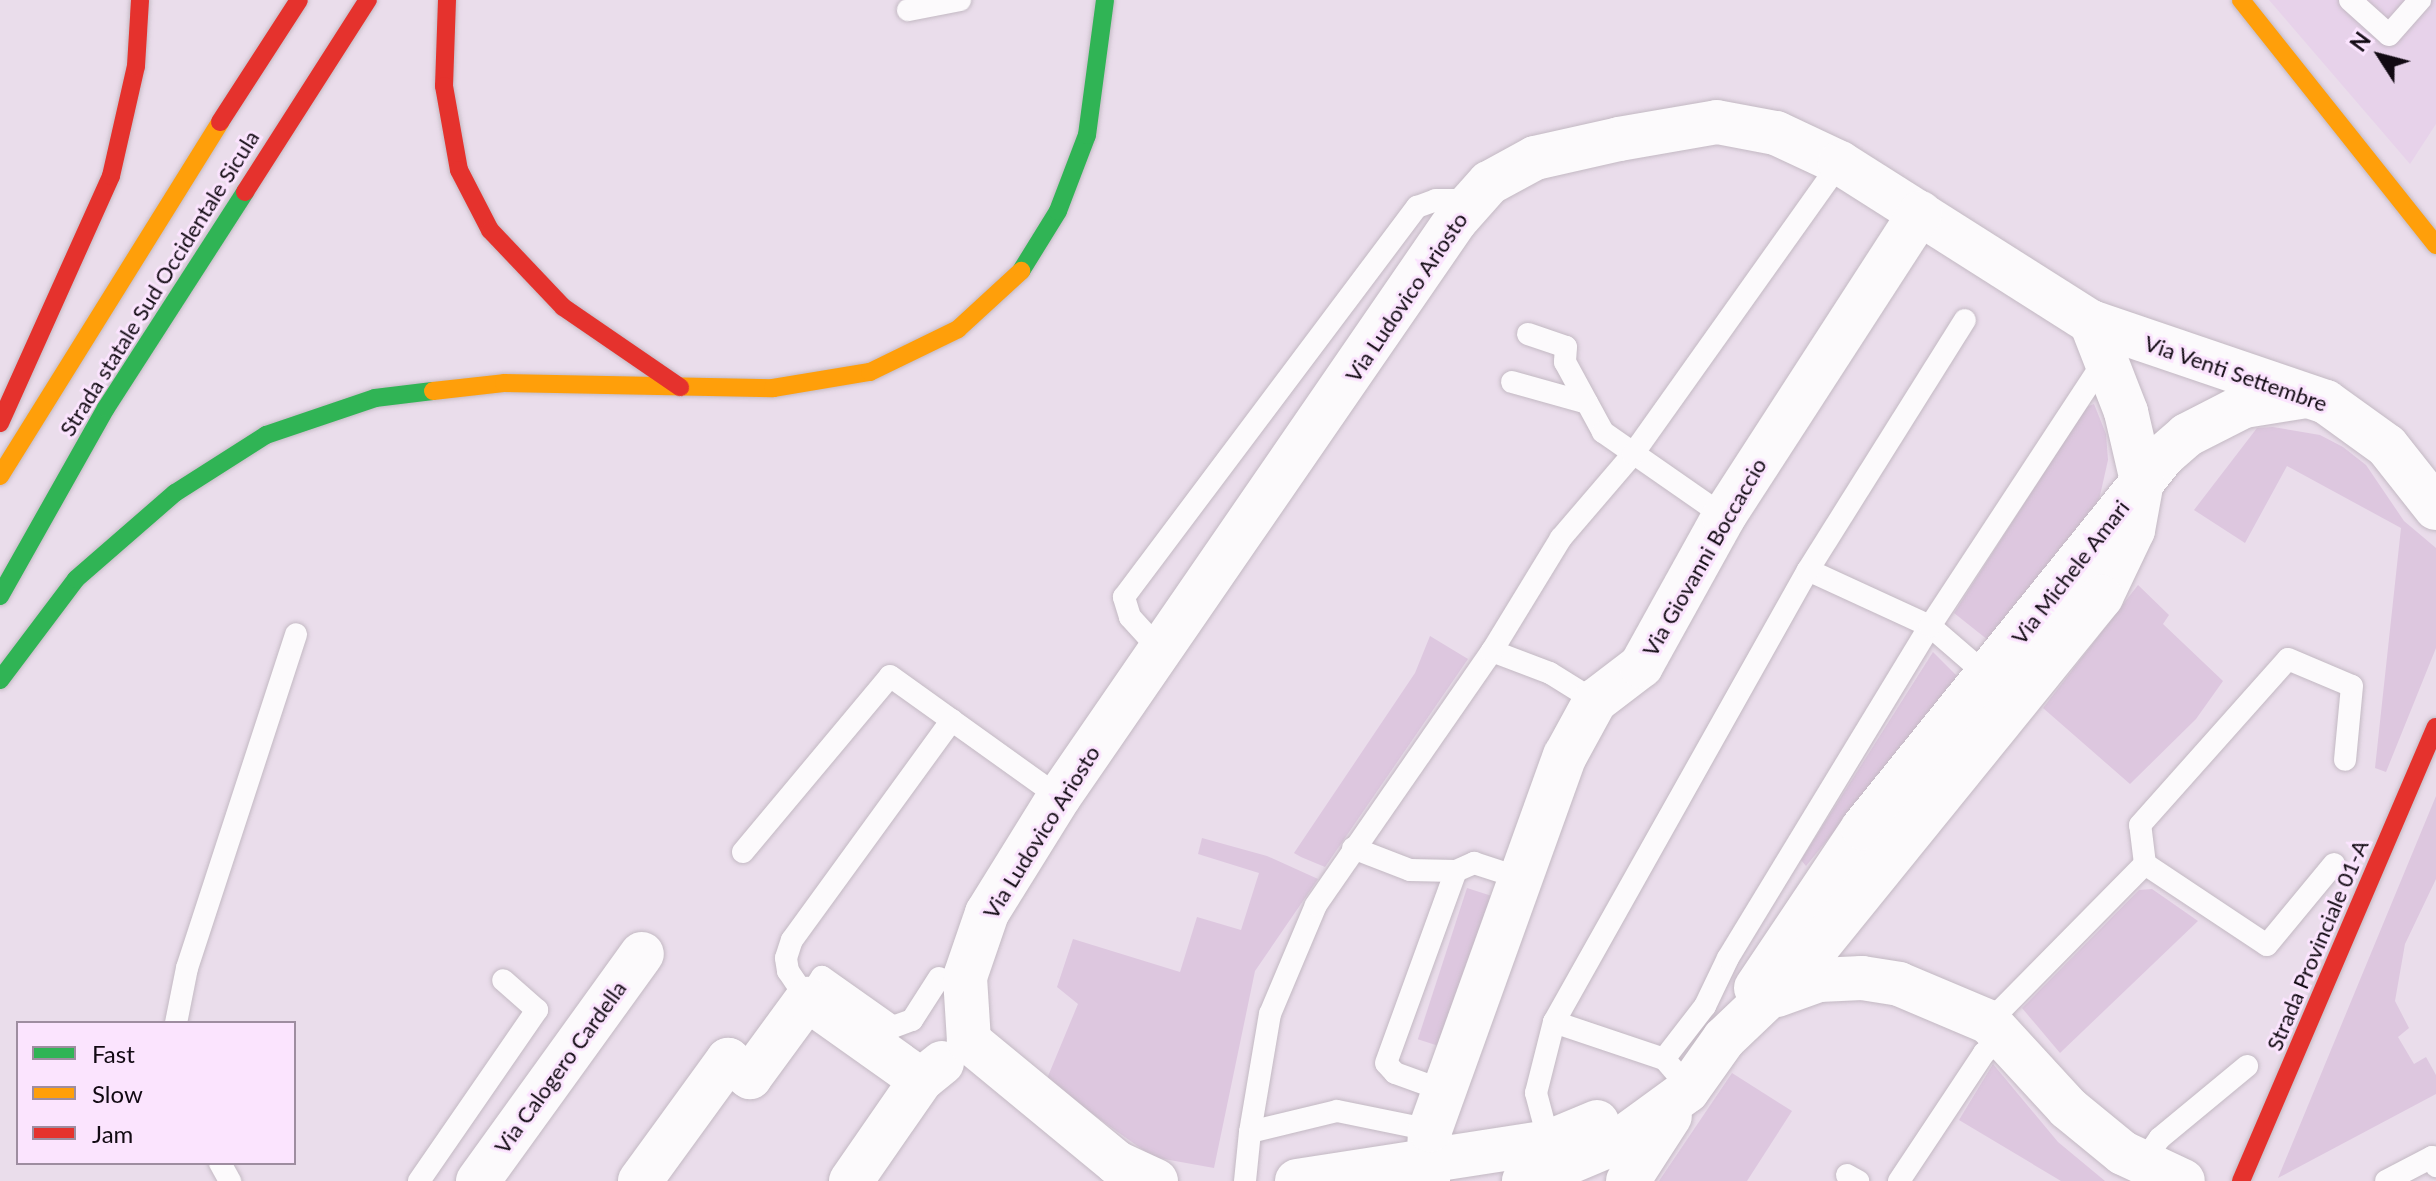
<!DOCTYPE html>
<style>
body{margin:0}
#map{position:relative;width:2436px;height:1181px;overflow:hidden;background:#eaddeb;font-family:Lato,sans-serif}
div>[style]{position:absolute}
.built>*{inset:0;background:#e7d2ea}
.green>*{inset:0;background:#ddc7df;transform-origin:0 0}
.roads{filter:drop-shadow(0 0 2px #c3b9c3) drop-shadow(0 0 2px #c3b9c3)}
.lane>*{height:22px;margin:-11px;padding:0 11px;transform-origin:11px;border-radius:11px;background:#fcfafc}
.street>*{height:44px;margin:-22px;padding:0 22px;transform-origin:22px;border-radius:22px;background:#fcfafc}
.fast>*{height:18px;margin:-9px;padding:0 9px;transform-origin:9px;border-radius:9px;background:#30b455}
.slow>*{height:18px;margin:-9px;padding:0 9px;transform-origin:9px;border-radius:9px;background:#ff9f0a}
.jam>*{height:18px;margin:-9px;padding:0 9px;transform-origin:9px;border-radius:9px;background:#e5322d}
span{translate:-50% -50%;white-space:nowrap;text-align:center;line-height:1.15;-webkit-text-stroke:6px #fbe4fe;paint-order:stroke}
.street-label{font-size:22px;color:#120a13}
.legend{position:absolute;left:16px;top:1021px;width:280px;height:144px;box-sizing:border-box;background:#fbe4fe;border:2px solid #9e8da0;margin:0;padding:10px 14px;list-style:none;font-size:24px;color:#120a13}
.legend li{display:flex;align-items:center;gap:16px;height:40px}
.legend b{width:40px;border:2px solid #9e8da0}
.north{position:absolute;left:2340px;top:16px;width:80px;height:80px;-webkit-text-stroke:6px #fbe4fe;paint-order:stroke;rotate:306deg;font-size:22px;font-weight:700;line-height:32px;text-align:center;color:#120a13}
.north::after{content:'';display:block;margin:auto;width:28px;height:36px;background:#120a13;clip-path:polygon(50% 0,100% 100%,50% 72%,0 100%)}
</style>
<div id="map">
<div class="built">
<div style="clip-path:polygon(2269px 0,2436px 0,2436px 124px,2410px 164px)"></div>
</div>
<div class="green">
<div style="clip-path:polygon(2094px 404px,2106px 434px,2108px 460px,2099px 500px,1993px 644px,1954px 613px,2086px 407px)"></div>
<div style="clip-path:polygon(2273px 427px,2320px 435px,2343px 447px,2366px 465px,2404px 521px,2436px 548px,2436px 648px,2386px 772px,2375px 768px,2401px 528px,2287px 466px,2245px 543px,2194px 510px,2257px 428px)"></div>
<div style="clip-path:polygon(2138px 585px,2169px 615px,2163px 624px,2223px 681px,2196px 719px,2130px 784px,2043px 708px)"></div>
<div style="clip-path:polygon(1430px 636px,1468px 659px,1325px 867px,1301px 857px,1294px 853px,1415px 673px)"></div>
<div style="clip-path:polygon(1933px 652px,1960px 679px,1806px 866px,1801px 860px)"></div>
<div style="clip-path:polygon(2436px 796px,2436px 879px,2405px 944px,2395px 1001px,2409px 1028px,2398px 1037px,2414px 1064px,2426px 1057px,2436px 1075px,2436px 1094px,2278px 1178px)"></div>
<div style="clip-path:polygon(1202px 838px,1267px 856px,1318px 879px,1255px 971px,1214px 1168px,1153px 1157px,1046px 1081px,1078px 1004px,1057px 987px,1073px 939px,1180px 972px,1197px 917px,1241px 930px,1259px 873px,1198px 854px)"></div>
<div style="left:1467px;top:888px;width:35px;height:159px;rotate:18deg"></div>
<div style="clip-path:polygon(2152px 889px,2198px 921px,2060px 1053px,2022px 1008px,2139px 890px)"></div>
<div style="clip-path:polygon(1993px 1064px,2058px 1142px,2105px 1181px,2061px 1181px,1959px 1120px)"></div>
<div style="clip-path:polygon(1732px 1073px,1792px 1111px,1747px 1181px,1659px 1181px)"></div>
</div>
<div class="roads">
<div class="lane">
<div style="left:2350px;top:0;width:52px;rotate:41.9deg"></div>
<div style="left:2389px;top:35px;width:47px;rotate:-48.5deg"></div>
<div style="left:908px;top:10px;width:53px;rotate:-10.9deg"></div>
<div style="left:1528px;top:334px;width:40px;rotate:18.9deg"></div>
<div style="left:1566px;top:347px;width:15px;rotate:94deg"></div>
<div style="left:1565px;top:362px;width:80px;rotate:61.5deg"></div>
<div style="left:1603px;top:432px;width:147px;rotate:34.8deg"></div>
<div style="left:1512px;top:382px;width:78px;rotate:15.6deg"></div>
<div style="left:1808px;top:570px;width:134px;rotate:24.7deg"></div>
<div style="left:1930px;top:626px;width:77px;rotate:40.8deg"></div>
<div style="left:1161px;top:651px;width:46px;rotate:-132.4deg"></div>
<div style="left:1130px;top:617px;width:21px;rotate:-107deg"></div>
<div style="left:1124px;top:597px;width:488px;rotate:-53.1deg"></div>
<div style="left:1417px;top:207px;width:20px;rotate:-20deg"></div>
<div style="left:1436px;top:200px;width:36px"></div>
<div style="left:1492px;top:651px;width:62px;rotate:20.8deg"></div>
<div style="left:1550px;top:673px;width:53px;rotate:31.9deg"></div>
<div style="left:1353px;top:848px;width:61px;rotate:21.1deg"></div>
<div style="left:1410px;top:870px;width:46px;rotate:1.2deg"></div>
<div style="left:1456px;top:871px;width:20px;rotate:-24deg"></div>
<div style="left:1474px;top:863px;width:48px;rotate:18.1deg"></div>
<div style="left:743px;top:852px;width:229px;rotate:-50.1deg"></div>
<div style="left:890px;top:676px;width:208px;rotate:35.6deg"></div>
<div style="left:2145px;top:864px;width:146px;rotate:33.6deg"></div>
<div style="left:2267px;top:945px;width:105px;rotate:-50.4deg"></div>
<div style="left:939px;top:978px;width:50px;rotate:122.7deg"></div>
<div style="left:912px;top:1020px;width:20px;rotate:160deg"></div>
<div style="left:893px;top:1027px;width:87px;rotate:-144.8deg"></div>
<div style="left:822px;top:977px;width:27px;rotate:124deg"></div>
<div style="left:807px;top:999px;width:34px;rotate:-124deg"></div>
<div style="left:788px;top:971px;width:13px;rotate:-99deg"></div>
<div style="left:786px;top:958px;width:19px;rotate:-72deg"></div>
<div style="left:792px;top:940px;width:272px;rotate:-54deg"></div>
<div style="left:1554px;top:1022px;width:116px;rotate:18.6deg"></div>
<div style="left:1989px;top:1022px;width:222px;rotate:-45.4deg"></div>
<div style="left:2145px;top:864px;width:39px;rotate:-97deg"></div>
<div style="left:2140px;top:825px;width:222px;rotate:-48.3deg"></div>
<div style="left:2288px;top:659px;width:69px;rotate:22.9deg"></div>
<div style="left:2352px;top:686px;width:74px;rotate:95.4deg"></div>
<div style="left:176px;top:1023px;width:56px;rotate:-78.7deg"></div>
<div style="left:187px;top:968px;width:351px;rotate:-71.9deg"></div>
<div style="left:1679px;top:1076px;width:23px;rotate:-131deg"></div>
<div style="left:1664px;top:1059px;width:67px;rotate:-52.3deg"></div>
<div style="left:1705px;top:1006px;width:53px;rotate:-64.4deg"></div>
<div style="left:1728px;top:958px;width:389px;rotate:-58.7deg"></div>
<div style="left:1930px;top:626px;width:321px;rotate:-56.7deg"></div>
<div style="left:1442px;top:1090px;width:50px;rotate:-160.1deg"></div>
<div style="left:1395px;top:1073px;width:13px;rotate:-132deg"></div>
<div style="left:1386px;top:1063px;width:204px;rotate:-70deg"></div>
<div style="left:1250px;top:1132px;width:120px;rotate:-80.4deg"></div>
<div style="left:1270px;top:1014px;width:118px;rotate:-67.1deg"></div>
<div style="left:1316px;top:905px;width:309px;rotate:-55.3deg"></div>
<div style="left:1492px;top:651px;width:132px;rotate:-58.6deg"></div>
<div style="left:1561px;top:538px;width:111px;rotate:-49.4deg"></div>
<div style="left:1633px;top:454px;width:357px;rotate:-54.6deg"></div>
<div style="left:1549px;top:1142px;width:51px;rotate:-104.9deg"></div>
<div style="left:1536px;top:1093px;width:73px;rotate:-75.8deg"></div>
<div style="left:1554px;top:1022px;width:518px;rotate:-60.67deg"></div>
<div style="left:1808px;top:570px;width:295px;rotate:-57.9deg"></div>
<div style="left:2143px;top:1162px;width:29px;rotate:-55deg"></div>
<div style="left:2160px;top:1138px;width:113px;rotate:-39.6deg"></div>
<div style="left:220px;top:1163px;width:21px;rotate:61deg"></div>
<div style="left:1847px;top:1175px;width:13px;rotate:29deg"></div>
<div style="left:419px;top:1181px;width:208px;rotate:-55.4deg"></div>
<div style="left:537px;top:1010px;width:45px;rotate:-138.6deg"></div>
<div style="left:1245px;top:1181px;width:49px;rotate:-84.2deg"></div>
<div style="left:1250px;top:1132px;width:89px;rotate:-13.6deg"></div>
<div style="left:1337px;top:1111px;width:95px;rotate:11.5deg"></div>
<div style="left:1899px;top:1181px;width:154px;rotate:-56.4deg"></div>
<div style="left:1984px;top:1053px;width:26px;rotate:-39deg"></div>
<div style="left:2386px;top:1181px;width:52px;rotate:-27.6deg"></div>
<div style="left:2432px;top:1157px;width:10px;rotate:66deg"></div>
</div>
<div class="street">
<div style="left:2091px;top:322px;width:248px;rotate:18.8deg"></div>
<div style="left:2326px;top:402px;width:75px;rotate:35.8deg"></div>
<div style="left:2387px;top:446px;width:79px;rotate:51.7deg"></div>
<div style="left:1756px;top:988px;width:192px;rotate:-56.2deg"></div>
<div style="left:1863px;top:828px;width:478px;rotate:-51.1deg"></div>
<div style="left:2163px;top:456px;width:32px;rotate:-41deg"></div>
<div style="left:2187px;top:435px;width:64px;rotate:-27deg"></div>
<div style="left:2244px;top:406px;width:63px;rotate:-9.2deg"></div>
<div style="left:1777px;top:995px;width:45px;rotate:-19.7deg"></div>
<div style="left:1819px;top:980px;width:43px;rotate:-2.7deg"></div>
<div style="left:1862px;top:978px;width:37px;rotate:9deg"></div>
<div style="left:1899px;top:984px;width:98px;rotate:22.9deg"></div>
<div style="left:1989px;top:1022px;width:117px;rotate:47.4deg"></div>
<div style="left:2068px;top:1108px;width:71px;rotate:39.3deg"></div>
<div style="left:2123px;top:1153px;width:66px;rotate:25deg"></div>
<div style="left:478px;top:1181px;width:280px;rotate:-54.2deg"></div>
<div style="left:640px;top:1181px;width:150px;rotate:-54deg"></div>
<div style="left:728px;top:1060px;width:28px;rotate:38deg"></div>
<div style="left:750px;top:1077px;width:97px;rotate:-53.8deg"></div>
<div style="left:807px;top:999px;width:140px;rotate:35.4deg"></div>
<div style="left:851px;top:1181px;width:123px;rotate:-55.3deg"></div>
<div style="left:921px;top:1080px;width:27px;rotate:-39deg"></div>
<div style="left:1156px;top:1181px;width:43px;rotate:-155.2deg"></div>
<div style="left:1117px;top:1163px;width:192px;rotate:-140.5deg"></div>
<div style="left:969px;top:1041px;width:64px;rotate:-93.6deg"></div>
<div style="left:965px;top:977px;width:68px;rotate:-71deg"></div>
<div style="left:987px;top:913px;width:137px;rotate:-58.2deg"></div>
<div style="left:1059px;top:797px;width:700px;rotate:-55.47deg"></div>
<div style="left:1456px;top:220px;width:50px;rotate:-48.3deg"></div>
<div style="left:1489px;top:183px;width:52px;rotate:-28.5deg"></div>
<div style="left:1535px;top:158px;width:86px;rotate:-12.7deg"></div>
<div style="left:1619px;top:139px;width:99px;rotate:-9.8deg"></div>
<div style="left:1717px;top:122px;width:60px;rotate:10.6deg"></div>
<div style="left:1776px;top:133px;width:71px;rotate:25.1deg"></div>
<div style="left:1840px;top:163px;width:297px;rotate:32.4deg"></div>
<div style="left:2091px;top:322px;width:97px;rotate:68.7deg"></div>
<div style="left:2126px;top:412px;width:71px;rotate:76.9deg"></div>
<div style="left:2142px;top:481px;width:50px;rotate:100.4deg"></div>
<div style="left:2133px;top:530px;width:74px;rotate:115.5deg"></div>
<div style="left:2101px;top:597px;width:466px;rotate:129deg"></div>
<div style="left:1808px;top:959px;width:116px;rotate:136.4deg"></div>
<div style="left:1724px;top:1039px;width:64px;rotate:125.4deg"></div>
<div style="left:1687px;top:1091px;width:87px;rotate:143.9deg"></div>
<div style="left:1617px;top:1142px;width:101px;rotate:157.2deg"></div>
<div style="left:1297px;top:1181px;width:255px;rotate:-8.8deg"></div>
<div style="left:1549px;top:1142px;width:52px;rotate:-22.6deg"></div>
<div style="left:1428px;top:1181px;width:51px;rotate:-87.8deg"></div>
<div style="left:1430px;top:1130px;width:398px;rotate:-70.2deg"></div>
<div style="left:1565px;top:756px;width:63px;rotate:-61.4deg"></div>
<div style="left:1595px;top:701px;width:58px;rotate:-37.3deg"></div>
<div style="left:1641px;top:666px;width:171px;rotate:-61deg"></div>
<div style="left:1724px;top:516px;width:361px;rotate:-57.1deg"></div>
<div style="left:1628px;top:1181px;width:77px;rotate:-57.1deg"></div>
</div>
<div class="fast">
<div style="left:1021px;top:271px;width:70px;rotate:-58.3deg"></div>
<div style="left:1058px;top:211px;width:81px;rotate:-69.1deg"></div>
<div style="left:1087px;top:135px;width:136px;rotate:-82.4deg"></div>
<div style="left:0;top:596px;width:216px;rotate:-60.6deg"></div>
<div style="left:106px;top:408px;width:257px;rotate:-57.2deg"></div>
<div style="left:0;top:680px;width:126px;rotate:-53deg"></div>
<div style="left:76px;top:579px;width:131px;rotate:-41deg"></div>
<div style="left:175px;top:493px;width:108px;rotate:-32.5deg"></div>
<div style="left:266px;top:435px;width:115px;rotate:-18.7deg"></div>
<div style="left:375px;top:398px;width:58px;rotate:-6.9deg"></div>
</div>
<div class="slow">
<div style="left:2241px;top:0;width:313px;rotate:51.5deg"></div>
<div style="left:433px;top:391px;width:71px;rotate:-6.4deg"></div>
<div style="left:504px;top:383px;width:269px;rotate:1.1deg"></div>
<div style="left:773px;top:388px;width:98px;rotate:-9.4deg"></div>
<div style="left:870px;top:372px;width:98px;rotate:-26deg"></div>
<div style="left:958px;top:329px;width:86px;rotate:-42.6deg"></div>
<div style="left:0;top:476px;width:417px;rotate:-58.1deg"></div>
</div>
<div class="jam">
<div style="left:447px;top:0;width:86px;rotate:92deg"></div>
<div style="left:444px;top:86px;width:85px;rotate:79.9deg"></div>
<div style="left:459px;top:170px;width:68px;rotate:62.7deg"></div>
<div style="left:490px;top:230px;width:106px;rotate:46.5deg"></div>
<div style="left:563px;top:307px;width:142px;rotate:34.4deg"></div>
<div style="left:220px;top:122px;width:145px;rotate:-57.1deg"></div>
<div style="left:245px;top:192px;width:228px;rotate:-57.4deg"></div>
<div style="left:0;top:423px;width:271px;rotate:-65.8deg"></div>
<div style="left:111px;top:176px;width:113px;rotate:-77.2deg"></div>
<div style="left:136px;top:66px;width:66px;rotate:-86.5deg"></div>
<div style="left:2241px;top:1181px;width:494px;rotate:-66.8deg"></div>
</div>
</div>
<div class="street-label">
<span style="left:159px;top:283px;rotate:-58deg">Strada statale Sud Occidentale Sicula</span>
<span style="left:1406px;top:297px;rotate:-56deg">Via Ludovico Ariosto</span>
<span style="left:2236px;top:373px;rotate:19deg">Via Venti Settembre</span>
<span style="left:1704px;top:557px;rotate:-60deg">Via Giovanni Boccaccio</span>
<span style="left:2070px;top:572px;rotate:-52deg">Via Michele Amari</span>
<span style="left:1041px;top:832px;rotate:-58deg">Via Ludovico Ariosto</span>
<span style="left:2317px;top:945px;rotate:-67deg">Strada Provinciale 01-A</span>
<span style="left:560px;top:1067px;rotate:-54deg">Via Calogero Cardella</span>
</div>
<ul class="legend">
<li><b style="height:10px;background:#30b455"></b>Fast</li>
<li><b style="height:10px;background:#ff9f0a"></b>Slow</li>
<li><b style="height:10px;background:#e5322d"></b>Jam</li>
</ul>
<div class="north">N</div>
</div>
